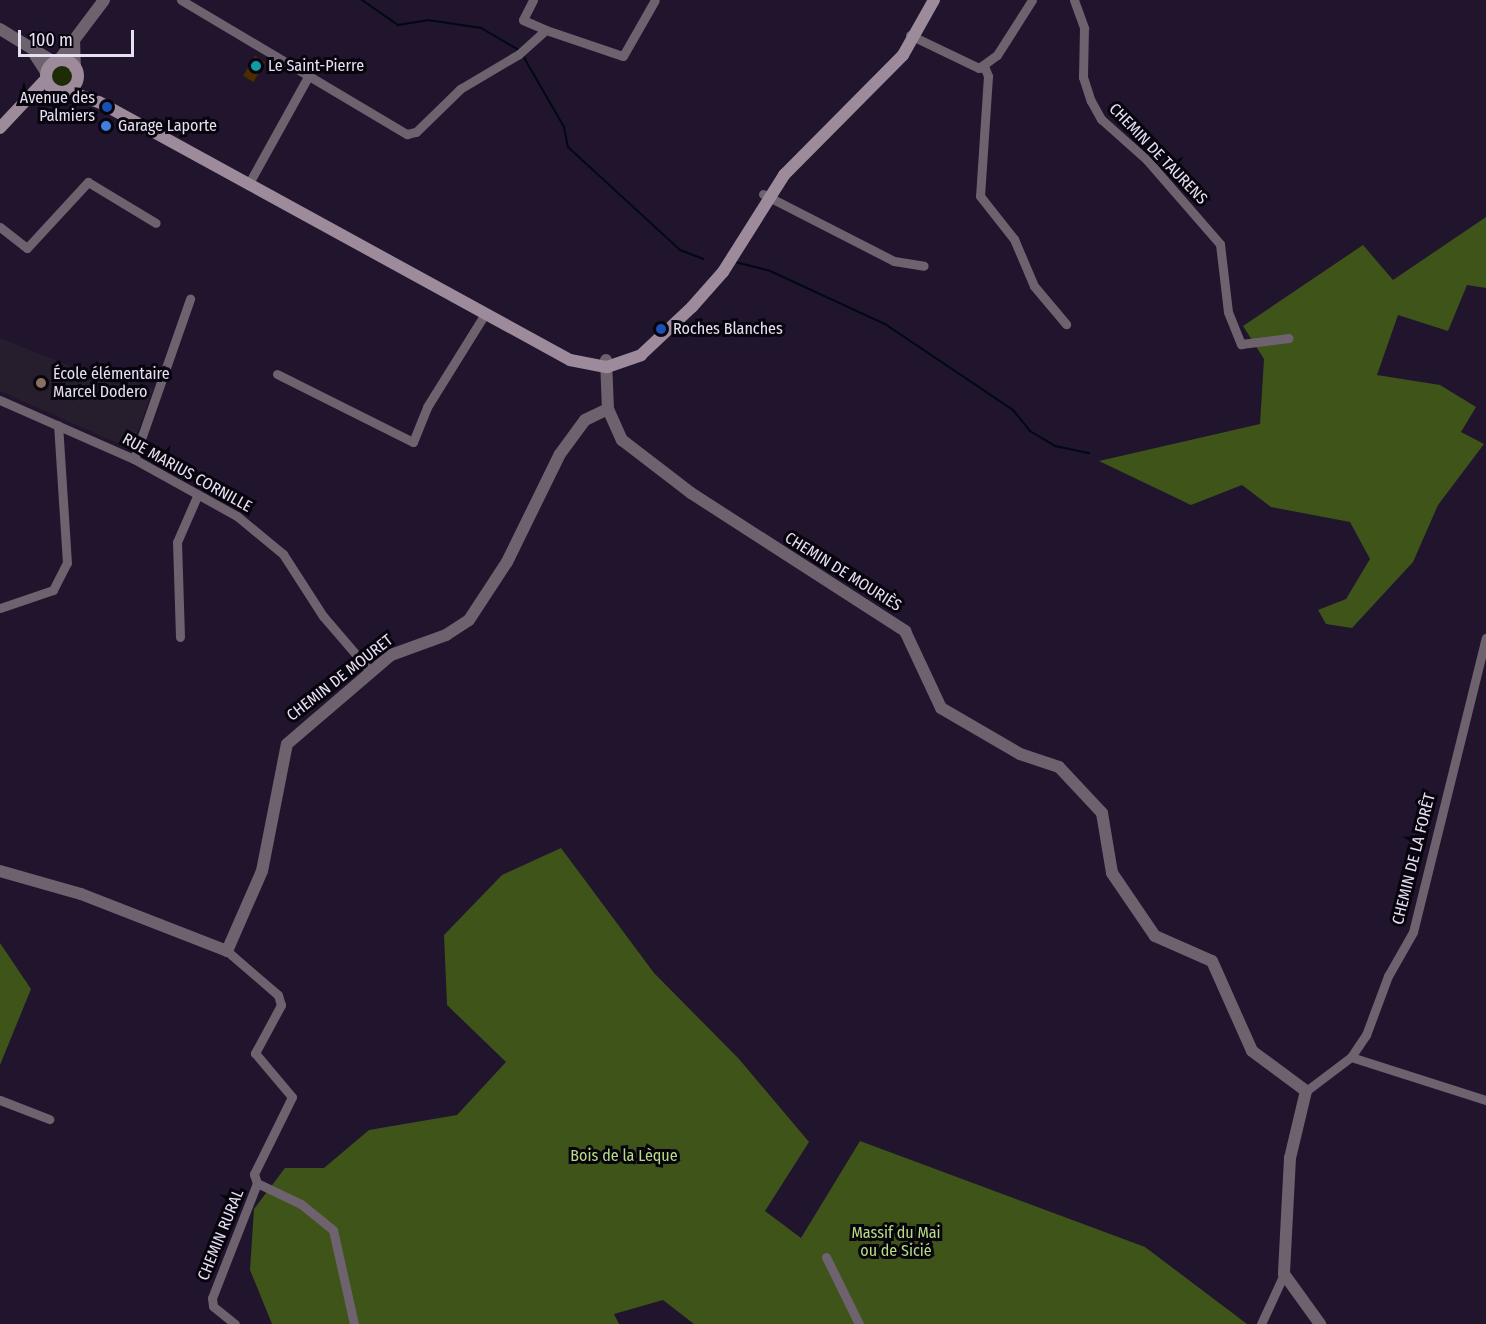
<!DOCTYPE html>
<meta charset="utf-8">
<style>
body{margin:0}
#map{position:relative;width:1486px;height:1324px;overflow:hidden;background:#20152d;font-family:"Fira Sans Condensed",sans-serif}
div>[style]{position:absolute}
.education>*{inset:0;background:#271e2d}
.green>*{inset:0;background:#1e2c05}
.round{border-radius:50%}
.forest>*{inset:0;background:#3e5419}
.stream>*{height:2px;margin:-1px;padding:0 1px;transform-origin:1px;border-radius:1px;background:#000913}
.building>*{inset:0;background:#4d2c02;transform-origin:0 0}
.minor>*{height:9px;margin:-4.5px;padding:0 4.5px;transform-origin:4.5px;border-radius:4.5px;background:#6d626d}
.tertiary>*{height:12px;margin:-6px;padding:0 6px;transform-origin:6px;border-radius:6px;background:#6d626d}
.secondary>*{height:12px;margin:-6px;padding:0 6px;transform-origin:6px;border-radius:6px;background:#9d8b9c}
.secondary>.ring{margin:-6px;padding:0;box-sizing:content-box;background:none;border:12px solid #9d8b9c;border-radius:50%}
.dots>*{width:16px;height:16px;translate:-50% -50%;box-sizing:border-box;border:3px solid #08040d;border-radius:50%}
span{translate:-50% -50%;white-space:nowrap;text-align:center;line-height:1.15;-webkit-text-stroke:6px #08040d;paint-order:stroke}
.poi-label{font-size:16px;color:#e7e0f1}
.left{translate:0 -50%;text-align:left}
.right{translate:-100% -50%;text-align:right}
.street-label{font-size:16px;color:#e7e0f1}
.park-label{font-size:16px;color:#b8dc86}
.scale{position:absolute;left:18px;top:30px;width:116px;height:27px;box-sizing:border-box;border:3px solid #e7e0f1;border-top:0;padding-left:8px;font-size:18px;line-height:21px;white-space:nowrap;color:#e7e0f1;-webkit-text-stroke:4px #08040d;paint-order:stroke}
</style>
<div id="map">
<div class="education">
<div style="clip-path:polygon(0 338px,115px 384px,132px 381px,153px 389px,131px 449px,0 391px)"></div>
</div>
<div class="green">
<div class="round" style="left:46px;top:60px;width:32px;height:32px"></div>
</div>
<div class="forest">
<div style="clip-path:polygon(1486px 217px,1486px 288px,1467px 285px,1448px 331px,1398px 315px,1377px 375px,1440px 385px,1476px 407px,1461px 432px,1484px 444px,1438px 505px,1413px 562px,1352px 628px,1326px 624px,1318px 610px,1346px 599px,1370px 559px,1350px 522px,1271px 507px,1242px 485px,1191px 505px,1099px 461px,1260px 424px,1264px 359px,1243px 326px,1363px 245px,1393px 280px)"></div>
<div style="clip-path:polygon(561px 848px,654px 973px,739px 1059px,809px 1142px,765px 1211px,801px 1238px,860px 1141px,1145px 1247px,1247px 1324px,694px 1324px,663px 1300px,614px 1314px,619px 1324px,272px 1324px,250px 1270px,254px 1209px,285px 1168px,324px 1168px,369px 1130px,457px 1115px,506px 1062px,447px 1005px,444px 935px,502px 875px)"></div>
<div style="clip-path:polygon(0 943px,31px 989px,0 1065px)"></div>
</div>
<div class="stream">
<div style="left:362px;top:0;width:44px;rotate:34.8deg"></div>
<div style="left:398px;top:25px;width:30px;rotate:-9deg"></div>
<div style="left:428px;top:20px;width:54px;rotate:8.6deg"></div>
<div style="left:481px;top:28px;width:44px;rotate:30.1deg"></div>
<div style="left:522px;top:54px;width:84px;rotate:60.1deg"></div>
<div style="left:564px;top:127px;width:20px;rotate:79deg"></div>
<div style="left:568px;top:147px;width:152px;rotate:42.6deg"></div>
<div style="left:680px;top:250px;width:25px;rotate:21deg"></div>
<div style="left:735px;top:262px;width:34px;rotate:14deg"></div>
<div style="left:768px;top:270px;width:129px;rotate:24.8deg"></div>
<div style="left:885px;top:324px;width:154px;rotate:33.9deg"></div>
<div style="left:1013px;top:410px;width:27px;rotate:51deg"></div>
<div style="left:1030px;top:431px;width:29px;rotate:31deg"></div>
<div style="left:1055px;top:446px;width:35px;rotate:12deg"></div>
</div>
<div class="building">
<div style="left:255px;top:56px;width:12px;height:23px;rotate:31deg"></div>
</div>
<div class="minor">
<div style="left:181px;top:0;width:263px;rotate:30.7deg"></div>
<div style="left:407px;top:134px;width:9px;rotate:-13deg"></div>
<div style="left:416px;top:132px;width:62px;rotate:-44.3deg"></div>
<div style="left:460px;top:89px;width:69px;rotate:-30.7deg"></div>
<div style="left:519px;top:54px;width:36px;rotate:-42deg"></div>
<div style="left:546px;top:30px;width:81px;rotate:18.7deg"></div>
<div style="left:623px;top:56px;width:64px;rotate:-60.3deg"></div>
<div style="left:533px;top:0;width:22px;rotate:117deg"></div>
<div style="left:523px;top:20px;width:25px;rotate:23deg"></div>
<div style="left:1074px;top:0;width:30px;rotate:70deg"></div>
<div style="left:1084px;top:28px;width:49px;rotate:91.2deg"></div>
<div style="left:1083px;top:77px;width:25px;rotate:72deg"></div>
<div style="left:1091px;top:101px;width:21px;rotate:61deg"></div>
<div style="left:1101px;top:119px;width:62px;rotate:41.7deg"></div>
<div style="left:1147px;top:160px;width:111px;rotate:49deg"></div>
<div style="left:1220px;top:244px;width:68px;rotate:83.3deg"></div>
<div style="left:1228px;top:312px;width:35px;rotate:68deg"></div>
<div style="left:1241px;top:344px;width:48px;rotate:-7.1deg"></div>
<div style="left:910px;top:35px;width:76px;rotate:25.6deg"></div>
<div style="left:979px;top:68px;width:22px;rotate:-36deg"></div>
<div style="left:997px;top:55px;width:65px;rotate:-57.5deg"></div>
<div style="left:984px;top:66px;width:11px;rotate:68deg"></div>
<div style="left:988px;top:76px;width:120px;rotate:93.8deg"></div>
<div style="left:980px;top:196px;width:55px;rotate:51.7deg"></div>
<div style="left:1014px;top:239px;width:51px;rotate:66.9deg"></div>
<div style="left:1034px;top:286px;width:50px;rotate:49.9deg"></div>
<div style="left:248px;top:185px;width:126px;rotate:-61deg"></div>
<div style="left:763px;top:194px;width:147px;rotate:27.1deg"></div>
<div style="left:894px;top:261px;width:30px;rotate:9deg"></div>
<div style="left:0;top:227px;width:34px;rotate:38deg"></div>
<div style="left:27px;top:248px;width:90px;rotate:-47.3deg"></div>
<div style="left:88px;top:182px;width:79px;rotate:31.1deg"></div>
<div style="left:277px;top:374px;width:152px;rotate:26.6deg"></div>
<div style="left:413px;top:442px;width:38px;rotate:-68deg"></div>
<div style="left:427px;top:407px;width:110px;rotate:-58.1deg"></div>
<div style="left:0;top:400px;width:146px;rotate:23.8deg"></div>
<div style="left:134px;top:459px;width:118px;rotate:29deg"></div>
<div style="left:237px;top:516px;width:60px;rotate:39.6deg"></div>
<div style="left:283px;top:554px;width:74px;rotate:57.2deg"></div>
<div style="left:323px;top:616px;width:74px;rotate:49.4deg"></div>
<div style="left:134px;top:459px;width:170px;rotate:-70.7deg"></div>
<div style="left:0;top:608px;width:56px;rotate:-18.8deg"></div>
<div style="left:53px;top:590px;width:30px;rotate:-63deg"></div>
<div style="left:67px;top:563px;width:138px;rotate:-93.7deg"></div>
<div style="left:180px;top:637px;width:95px;rotate:-91.8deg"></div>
<div style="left:177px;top:542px;width:52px;rotate:-66.4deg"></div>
<div style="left:227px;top:951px;width:67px;rotate:40.8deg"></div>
<div style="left:278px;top:995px;width:10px;rotate:73deg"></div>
<div style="left:281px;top:1005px;width:55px;rotate:118.4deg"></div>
<div style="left:255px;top:1053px;width:57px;rotate:49.9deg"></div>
<div style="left:292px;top:1097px;width:86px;rotate:116.3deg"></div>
<div style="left:254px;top:1174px;width:9px;rotate:72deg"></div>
<div style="left:257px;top:1183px;width:49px;rotate:25.5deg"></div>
<div style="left:301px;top:1204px;width:41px;rotate:39.1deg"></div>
<div style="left:333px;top:1230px;width:96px;rotate:77.4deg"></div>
<div style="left:1351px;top:1057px;width:142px;rotate:17.7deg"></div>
<div style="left:1306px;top:1091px;width:56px;rotate:-37.1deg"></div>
<div style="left:1351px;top:1057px;width:27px;rotate:-56deg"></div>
<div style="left:1366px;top:1035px;width:63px;rotate:-69.6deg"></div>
<div style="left:1388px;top:976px;width:51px;rotate:-60.4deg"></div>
<div style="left:1413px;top:932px;width:303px;rotate:-76.1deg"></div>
<div style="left:0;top:1100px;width:53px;rotate:21.2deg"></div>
<div style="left:826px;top:1257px;width:75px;rotate:63.8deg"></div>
<div style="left:235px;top:1324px;width:28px;rotate:-141deg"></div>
<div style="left:213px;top:1306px;width:8px;rotate:-97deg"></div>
<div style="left:212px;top:1298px;width:123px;rotate:-68.6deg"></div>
<div style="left:1261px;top:1324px;width:55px;rotate:-65.3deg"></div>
</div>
<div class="tertiary">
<div style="left:0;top:29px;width:63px;rotate:31.4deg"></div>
<div style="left:74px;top:40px;width:28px;rotate:88deg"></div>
<div style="left:35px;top:55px;width:20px;rotate:57deg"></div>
<div style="left:59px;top:60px;width:75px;rotate:-53.1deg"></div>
<div style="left:606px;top:360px;width:49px;rotate:87.7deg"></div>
<div style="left:608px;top:409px;width:34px;rotate:66deg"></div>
<div style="left:622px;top:440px;width:87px;rotate:37.5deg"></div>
<div style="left:691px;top:493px;width:255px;rotate:32.8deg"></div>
<div style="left:905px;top:631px;width:85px;rotate:64.9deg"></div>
<div style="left:941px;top:708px;width:91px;rotate:30.2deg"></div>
<div style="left:1020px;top:754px;width:41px;rotate:18.4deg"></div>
<div style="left:1059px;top:767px;width:63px;rotate:46.9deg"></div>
<div style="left:1102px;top:813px;width:61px;rotate:80.5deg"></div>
<div style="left:1112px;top:873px;width:76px;rotate:55.7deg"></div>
<div style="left:1155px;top:936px;width:62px;rotate:23.7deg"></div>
<div style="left:1212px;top:961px;width:98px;rotate:66deg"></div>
<div style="left:1252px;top:1051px;width:67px;rotate:36.5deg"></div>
<div style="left:1306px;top:1091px;width:69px;rotate:103.4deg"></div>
<div style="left:1290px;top:1158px;width:116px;rotate:93deg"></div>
<div style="left:1284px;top:1274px;width:62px;rotate:54.2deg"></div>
<div style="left:0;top:871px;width:84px;rotate:15.9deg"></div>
<div style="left:81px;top:894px;width:157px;rotate:21.3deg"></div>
<div style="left:227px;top:951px;width:87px;rotate:-66.4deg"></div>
<div style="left:262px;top:871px;width:129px;rotate:-78.9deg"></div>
<div style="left:287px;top:744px;width:137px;rotate:-40.6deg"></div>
<div style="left:391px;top:655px;width:59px;rotate:-20deg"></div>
<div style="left:446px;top:635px;width:27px;rotate:-33deg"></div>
<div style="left:469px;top:620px;width:69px;rotate:-56.8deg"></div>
<div style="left:507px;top:562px;width:120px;rotate:-63.9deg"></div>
<div style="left:560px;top:454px;width:42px;rotate:-53.7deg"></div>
<div style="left:585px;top:420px;width:25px;rotate:-26deg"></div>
</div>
<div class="secondary">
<div class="ring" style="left:46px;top:60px;width:20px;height:20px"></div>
<div style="left:68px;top:91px;width:33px;rotate:20deg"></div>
<div style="left:99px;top:102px;width:537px;rotate:28.71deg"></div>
<div style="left:570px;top:360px;width:38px;rotate:11deg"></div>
<div style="left:607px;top:367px;width:36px;rotate:-19deg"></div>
<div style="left:641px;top:355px;width:70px;rotate:-43.3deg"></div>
<div style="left:692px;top:307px;width:47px;rotate:-48.5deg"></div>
<div style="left:723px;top:272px;width:115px;rotate:-57.8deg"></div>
<div style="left:784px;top:175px;width:169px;rotate:-45.2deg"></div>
<div style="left:903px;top:55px;width:63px;rotate:-60.6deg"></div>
<div style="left:0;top:128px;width:67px;rotate:-46.8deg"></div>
</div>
<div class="dots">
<div style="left:256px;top:66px;background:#0f9aa8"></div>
<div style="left:107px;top:107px;background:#1a4fb4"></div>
<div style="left:106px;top:126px;background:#3f7fe0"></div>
<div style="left:661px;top:329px;background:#1a4fb4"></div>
<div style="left:41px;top:383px;background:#8d6e63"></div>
</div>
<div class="poi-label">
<span class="left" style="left:268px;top:66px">Le Saint-Pierre</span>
<span class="right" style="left:95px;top:107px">Avenue des<br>Palmiers</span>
<span class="left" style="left:118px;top:126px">Garage Laporte</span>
<span class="left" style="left:673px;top:329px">Roches Blanches</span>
<span class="left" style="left:53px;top:383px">École élémentaire<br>Marcel Dodero</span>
</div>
<div class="street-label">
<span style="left:1158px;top:154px;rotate:46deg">CHEMIN DE TAURENS</span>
<span style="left:187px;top:473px;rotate:29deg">RUE MARIUS CORNILLE</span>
<span style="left:843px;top:572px;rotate:32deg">CHEMIN DE MOURIÈS</span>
<span style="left:340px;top:678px;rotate:-38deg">CHEMIN DE MOURET</span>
<span style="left:1414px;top:859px;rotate:-76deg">CHEMIN DE LA FORÊT</span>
<span style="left:221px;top:1235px;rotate:-68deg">CHEMIN RURAL</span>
</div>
<div class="park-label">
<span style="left:624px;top:1156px">Bois de la Lèque</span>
<span style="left:896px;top:1242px">Massif du Mai<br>ou de Sicié</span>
</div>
<div class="scale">100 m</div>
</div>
